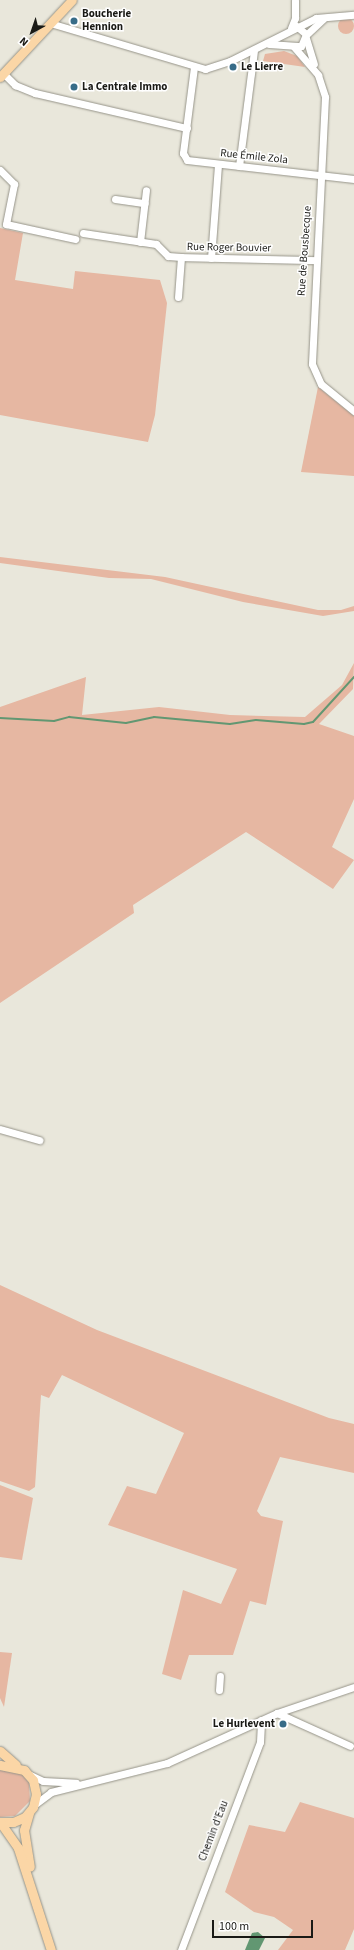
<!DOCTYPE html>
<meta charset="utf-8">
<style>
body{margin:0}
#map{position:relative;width:354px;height:1950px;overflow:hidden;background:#e9e7db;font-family:"Source Sans 3",sans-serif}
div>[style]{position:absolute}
.green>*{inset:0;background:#e6b7a2}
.round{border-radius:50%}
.water>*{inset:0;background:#629772}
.stream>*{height:2px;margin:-1px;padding:0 1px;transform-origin:1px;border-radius:1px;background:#629772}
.roads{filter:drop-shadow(0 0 1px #969489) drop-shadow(0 0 1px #969489)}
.minor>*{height:7px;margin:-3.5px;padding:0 3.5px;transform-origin:3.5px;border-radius:3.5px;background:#fff}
.major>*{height:9px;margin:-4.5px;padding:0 4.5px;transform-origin:4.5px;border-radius:4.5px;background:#fbd6a6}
.dots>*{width:11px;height:11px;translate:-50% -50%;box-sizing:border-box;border:2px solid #fff;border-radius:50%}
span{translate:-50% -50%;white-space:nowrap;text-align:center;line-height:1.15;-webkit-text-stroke:3px #fff;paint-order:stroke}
.poi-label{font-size:11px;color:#1a1a16;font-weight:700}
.left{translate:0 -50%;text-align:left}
.right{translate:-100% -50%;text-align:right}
.street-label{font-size:11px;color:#1a1a16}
.north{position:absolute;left:12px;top:12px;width:40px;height:40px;-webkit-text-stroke:3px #fff;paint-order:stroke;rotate:220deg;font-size:11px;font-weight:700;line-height:16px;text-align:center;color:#1a1a16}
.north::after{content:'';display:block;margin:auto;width:14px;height:18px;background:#1a1a16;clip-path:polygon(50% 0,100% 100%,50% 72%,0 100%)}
.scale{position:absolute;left:212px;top:1920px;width:101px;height:18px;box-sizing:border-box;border:2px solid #1a1a16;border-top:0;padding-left:5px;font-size:12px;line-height:14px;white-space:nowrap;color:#1a1a16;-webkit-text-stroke:3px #fff;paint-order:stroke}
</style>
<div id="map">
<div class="green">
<div class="round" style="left:338px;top:18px;width:16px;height:16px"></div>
<div style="clip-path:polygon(284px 51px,297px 56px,305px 67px,263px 61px,265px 54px)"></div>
<div style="clip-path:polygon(0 228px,23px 233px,15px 280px,73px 289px,75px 271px,160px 280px,167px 303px,155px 415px,148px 442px,0 415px)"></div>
<div style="clip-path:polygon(318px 387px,354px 416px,354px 476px,301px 472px)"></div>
<div style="clip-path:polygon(0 557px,165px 577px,318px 610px,341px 610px,354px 606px,354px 611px,323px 616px,243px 602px,151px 579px,109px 578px,0 563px)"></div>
<div style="clip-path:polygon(354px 663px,353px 689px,319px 724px,354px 736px,354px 799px,332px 847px,354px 860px,333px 889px,246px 832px,133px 905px,134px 913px,0 1003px,0 707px,86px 677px,82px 715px,159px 707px,230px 715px,305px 717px,342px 685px)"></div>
<div style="clip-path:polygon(0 1285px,97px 1330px,329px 1418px,354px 1424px,354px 1473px,280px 1457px,257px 1511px,261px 1516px,283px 1521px,266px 1605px,250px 1601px,233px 1655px,189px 1655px,181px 1680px,162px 1674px,183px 1590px,221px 1604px,237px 1569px,108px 1525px,127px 1486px,156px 1494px,184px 1433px,62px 1375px,49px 1398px,41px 1395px,35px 1487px,29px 1491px,0 1481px)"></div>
<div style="clip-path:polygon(0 1485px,33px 1498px,22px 1560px,0 1557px)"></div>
<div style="clip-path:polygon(0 1652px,12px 1653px,4px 1707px,0 1698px)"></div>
<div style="clip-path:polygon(0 1770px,22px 1774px,29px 1783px,30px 1801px,15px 1816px,0 1817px)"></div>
<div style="clip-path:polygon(300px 1802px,354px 1818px,354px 1929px,345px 1950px,278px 1950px,293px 1930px,274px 1917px,254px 1912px,225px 1892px,249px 1825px,285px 1832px)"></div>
</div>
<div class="water">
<div style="clip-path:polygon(258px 1932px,265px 1938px,259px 1950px,245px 1950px,252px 1933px)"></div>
</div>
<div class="stream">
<div style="left:0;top:718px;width:54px;rotate:3.2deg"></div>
<div style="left:54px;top:721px;width:16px;rotate:-15deg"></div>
<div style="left:69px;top:717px;width:57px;rotate:6deg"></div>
<div style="left:126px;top:723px;width:29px;rotate:-12deg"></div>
<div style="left:154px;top:717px;width:76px;rotate:5.3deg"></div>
<div style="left:230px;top:724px;width:26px;rotate:-9deg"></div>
<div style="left:256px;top:720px;width:48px;rotate:4.8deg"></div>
<div style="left:304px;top:724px;width:9px;rotate:-13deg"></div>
<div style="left:313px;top:722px;width:61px;rotate:-47.7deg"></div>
</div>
<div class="roads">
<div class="minor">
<div style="left:50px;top:23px;width:162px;rotate:16.5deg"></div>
<div style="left:205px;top:69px;width:26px;rotate:-18deg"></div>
<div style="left:230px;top:61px;width:96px;rotate:-26.6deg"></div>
<div style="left:316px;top:18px;width:38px;rotate:-5deg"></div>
<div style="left:291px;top:28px;width:11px;rotate:-68deg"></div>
<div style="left:295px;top:18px;width:18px;rotate:-90deg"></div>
<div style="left:306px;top:35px;width:23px;rotate:-43deg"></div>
<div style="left:306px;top:38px;width:27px;rotate:73deg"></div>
<div style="left:269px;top:44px;width:32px;rotate:4deg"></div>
<div style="left:301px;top:46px;width:13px;rotate:-67deg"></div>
<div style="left:306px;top:34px;width:13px;rotate:-141deg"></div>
<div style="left:294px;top:47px;width:37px;rotate:49deg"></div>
<div style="left:318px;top:75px;width:23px;rotate:72deg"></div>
<div style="left:325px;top:97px;width:267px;rotate:92.8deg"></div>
<div style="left:312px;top:364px;width:22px;rotate:66deg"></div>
<div style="left:321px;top:384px;width:43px;rotate:39.3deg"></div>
<div style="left:194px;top:67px;width:87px;rotate:97.3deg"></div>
<div style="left:183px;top:153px;width:8px;rotate:60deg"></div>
<div style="left:187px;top:160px;width:168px;rotate:6.5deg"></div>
<div style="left:4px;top:74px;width:16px;rotate:45deg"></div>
<div style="left:15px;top:85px;width:22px;rotate:22deg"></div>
<div style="left:35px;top:93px;width:156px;rotate:13deg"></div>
<div style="left:239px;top:166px;width:117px;rotate:-82.6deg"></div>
<div style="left:0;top:170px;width:20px;rotate:45deg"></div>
<div style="left:14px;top:184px;width:41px;rotate:101.3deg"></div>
<div style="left:6px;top:224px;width:71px;rotate:12.3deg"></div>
<div style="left:115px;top:199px;width:30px;rotate:8deg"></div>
<div style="left:83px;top:233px;width:74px;rotate:8.6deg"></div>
<div style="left:156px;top:244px;width:17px;rotate:45deg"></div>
<div style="left:168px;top:256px;width:13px;rotate:4deg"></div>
<div style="left:140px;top:242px;width:52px;rotate:-83.4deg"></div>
<div style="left:211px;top:258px;width:94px;rotate:-85.7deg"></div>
<div style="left:178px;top:297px;width:40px;rotate:-85.7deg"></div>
<div style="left:181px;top:257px;width:135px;rotate:1.3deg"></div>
<div style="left:0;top:1129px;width:41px;rotate:15.8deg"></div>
<div style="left:219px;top:1690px;width:14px;rotate:-86deg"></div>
<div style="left:277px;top:1713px;width:80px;rotate:24.3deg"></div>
<div style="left:30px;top:1775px;width:14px;rotate:25deg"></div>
<div style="left:43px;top:1781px;width:33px;rotate:3deg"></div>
<div style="left:34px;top:1805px;width:21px;rotate:-37deg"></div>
<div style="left:51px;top:1792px;width:120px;rotate:-14deg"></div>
<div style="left:167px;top:1763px;width:121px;rotate:-24.4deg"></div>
<div style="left:277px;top:1713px;width:81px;rotate:-18.7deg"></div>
<div style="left:181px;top:1950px;width:222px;rotate:-69.2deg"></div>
<div style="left:260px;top:1742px;width:22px;rotate:-87deg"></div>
</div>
<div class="major">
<div style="left:0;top:77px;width:105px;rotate:-46.9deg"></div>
<div style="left:0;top:1751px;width:21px;rotate:41deg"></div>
<div style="left:0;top:1765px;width:25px;rotate:12deg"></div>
<div style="left:24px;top:1770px;width:13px;rotate:48deg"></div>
<div style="left:33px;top:1780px;width:14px;rotate:78deg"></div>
<div style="left:36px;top:1794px;width:13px;rotate:103deg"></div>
<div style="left:33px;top:1807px;width:13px;rotate:129deg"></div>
<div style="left:25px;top:1817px;width:13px;rotate:157deg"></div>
<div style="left:13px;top:1822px;width:13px;rotate:180deg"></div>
<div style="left:29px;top:1813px;width:18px;rotate:106deg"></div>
<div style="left:24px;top:1830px;width:37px;rotate:81deg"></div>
<div style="left:0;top:1822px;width:32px;rotate:55deg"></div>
<div style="left:18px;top:1848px;width:107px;rotate:72.1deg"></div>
</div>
</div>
<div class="dots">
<div style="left:74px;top:21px;background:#376c88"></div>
<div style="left:233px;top:67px;background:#376c88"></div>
<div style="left:74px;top:87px;background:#376c88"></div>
<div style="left:283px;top:1724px;background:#376c88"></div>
</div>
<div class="poi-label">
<span class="left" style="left:82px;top:21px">Boucherie<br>Hennion</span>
<span class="left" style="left:241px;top:67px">Le Lierre</span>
<span class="left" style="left:82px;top:87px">La Centrale Immo</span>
<span class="right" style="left:275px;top:1724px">Le Hurlevent</span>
</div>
<div class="street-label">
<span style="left:254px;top:157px;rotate:6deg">Rue Émile Zola</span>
<span style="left:229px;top:248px;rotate:1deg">Rue Roger Bouvier</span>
<span style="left:305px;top:251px;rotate:-86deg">Rue de Bousbecque</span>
<span style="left:214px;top:1831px;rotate:-69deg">Chemin d'Eau</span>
</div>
<div class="north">N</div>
<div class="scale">100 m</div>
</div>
